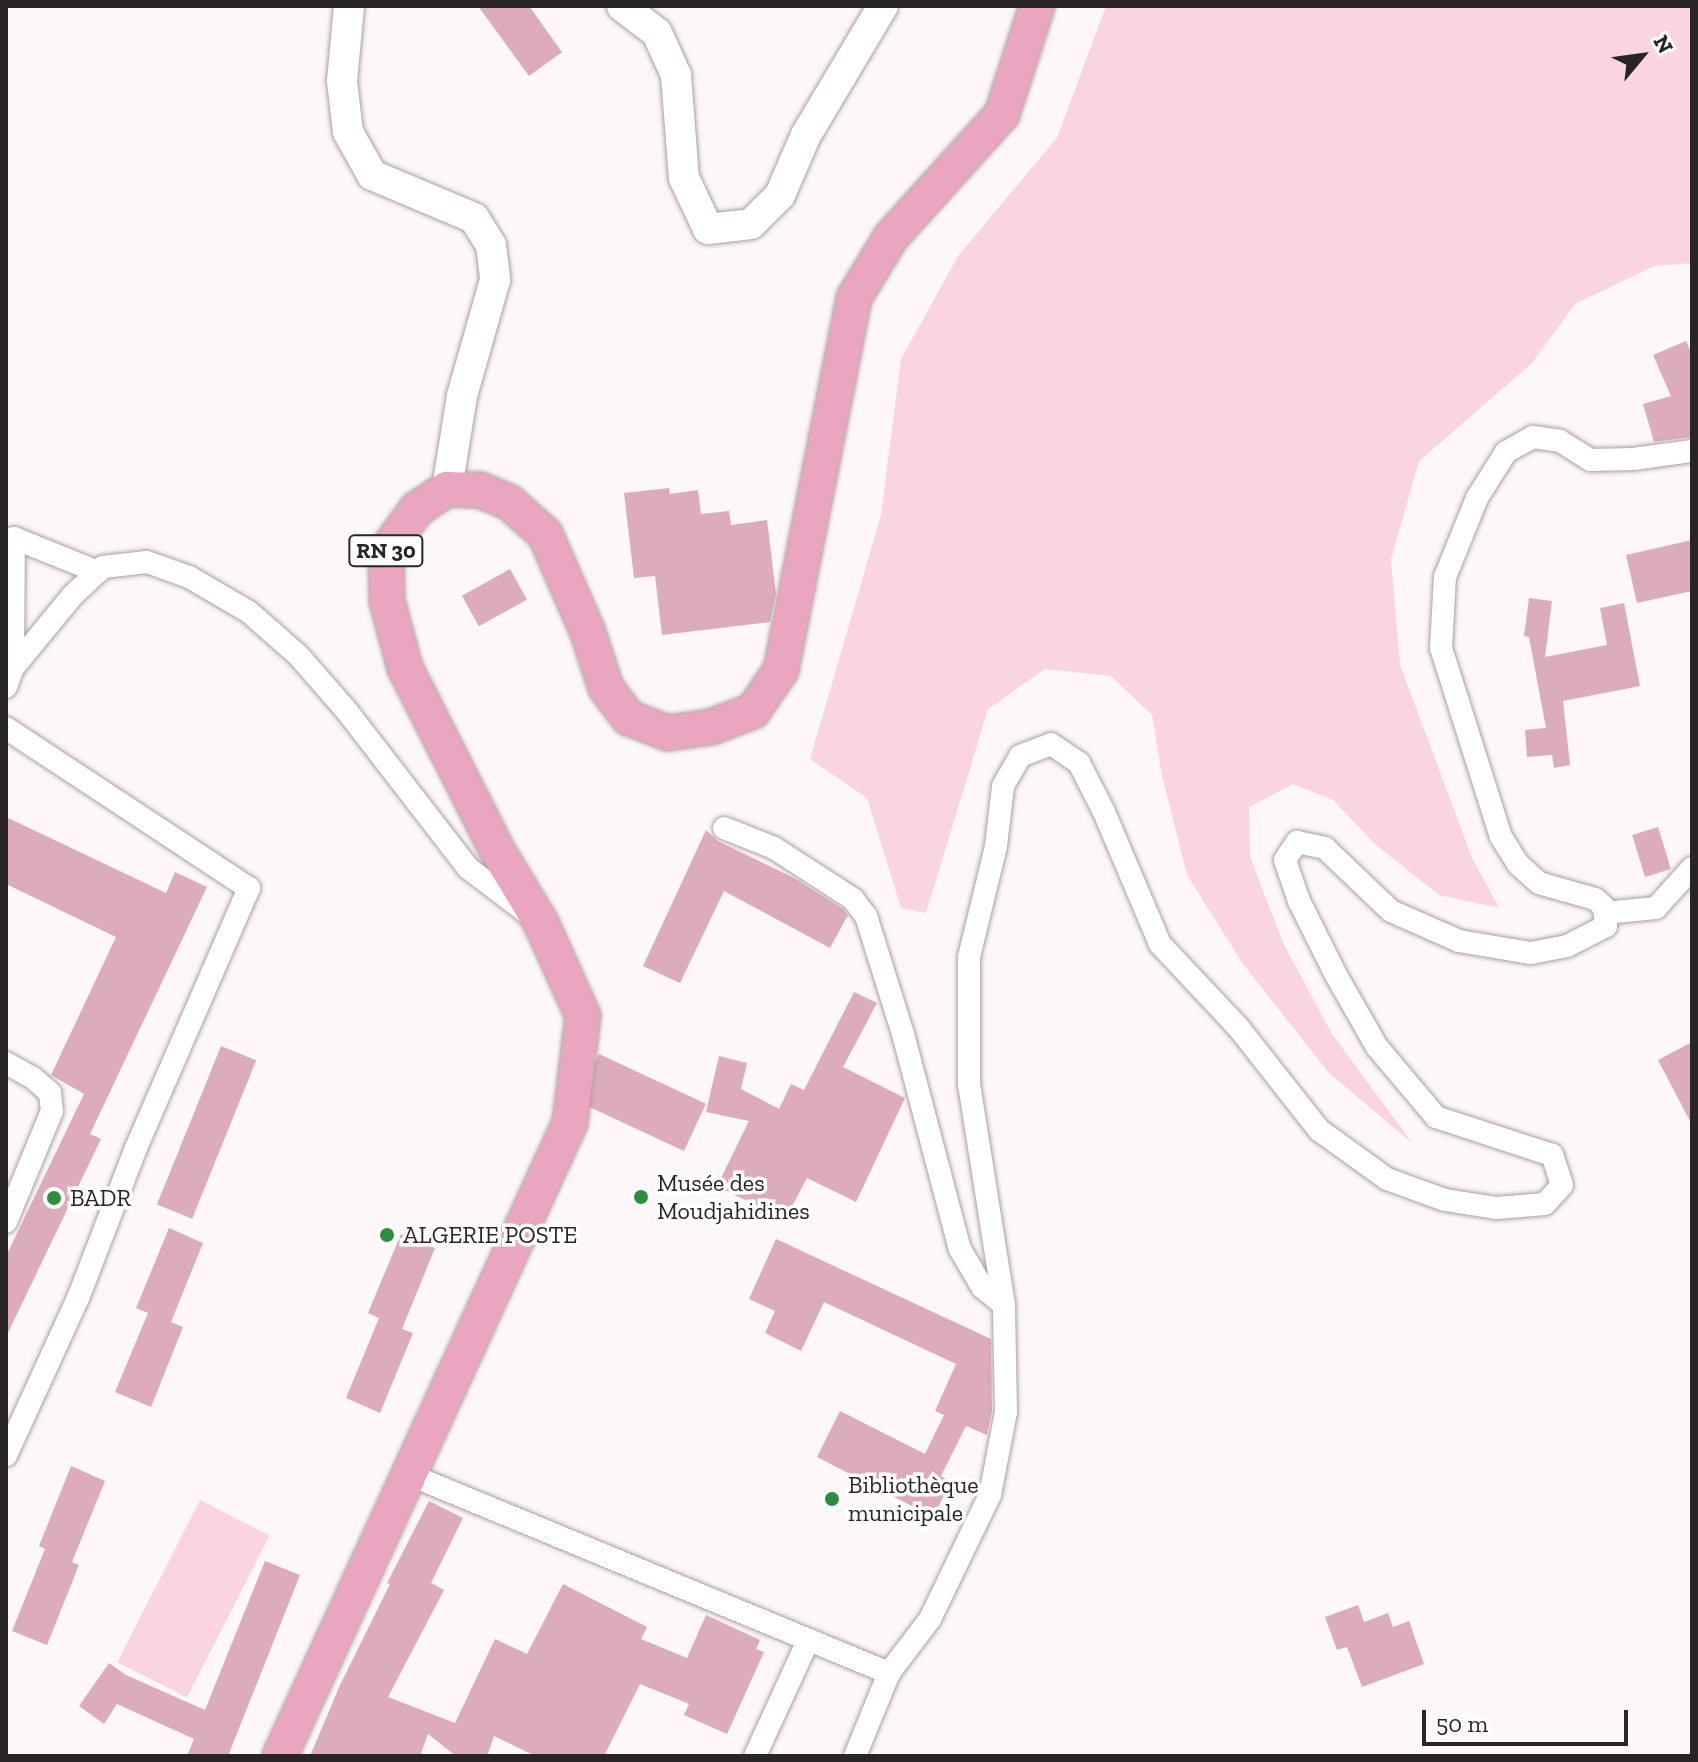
<!DOCTYPE html>
<meta charset="utf-8">
<style>
body{margin:0}
#map{position:relative;width:1698px;height:1762px;overflow:hidden;background:#fdf7f9;font-family:"Zilla Slab",serif}
div>[style]{position:absolute}
.green>*{inset:0;background:#fad4e0;transform-origin:0 0}
.building>*{inset:0;background:#dcacbc;transform-origin:0 0}
.roads{filter:drop-shadow(0 0 2px #ac9ea2) drop-shadow(0 0 2px #ac9ea2)}
.street>*{height:22px;margin:-11px;padding:0 11px;transform-origin:11px;border-radius:11px;background:#fff}
.secondary>*{height:30px;margin:-15px;padding:0 15px;transform-origin:15px;border-radius:15px;background:#fff}
.primary>*{height:34px;margin:-17px;padding:0 17px;transform-origin:17px;border-radius:17px;background:#eaa6c1}
.dots>*{width:22px;height:22px;translate:-50% -50%;box-sizing:border-box;border:4px solid #fff;border-radius:50%}
span{translate:-50% -50%;white-space:nowrap;text-align:center;line-height:1.15;-webkit-text-stroke:7px #fff;paint-order:stroke}
.shield-label span{padding:2px 6px;background:#fff;border:2px solid;border-radius:6px;-webkit-text-stroke-width:0}
.shield-label{font-size:22px;color:#292426;font-weight:700}
.poi-label{font-size:24px;color:#292426}
.left{translate:0 -50%;text-align:left}
.frame{position:absolute;inset:0;border:8px solid #292426;pointer-events:none}
.north{position:absolute;left:1602px;top:16px;width:80px;height:80px;-webkit-text-stroke:6px #fff;paint-order:stroke;rotate:61deg;font-size:22px;font-weight:700;line-height:32px;text-align:center;color:#292426}
.north::after{content:'';display:block;margin:auto;width:28px;height:36px;background:#292426;clip-path:polygon(50% 0,100% 100%,50% 72%,0 100%)}
.scale{position:absolute;left:1422px;top:1710px;width:206px;height:36px;box-sizing:border-box;border:4px solid #292426;border-top:0;padding-left:10px;font-size:24px;line-height:28px;white-space:nowrap;color:#292426;-webkit-text-stroke:6px #fff;paint-order:stroke}
</style>
<div id="map">
<div class="green">
<div style="clip-path:polygon(1106px 6px,1692px 6px,1692px 263px,1654px 266px,1575px 304px,1532px 363px,1419px 461px,1391px 559px,1400px 665px,1472px 858px,1499px 908px,1439px 895px,1376px 845px,1333px 800px,1293px 784px,1249px 807px,1250px 857px,1284px 945px,1332px 1034px,1412px 1143px,1329px 1073px,1243px 964px,1187px 875px,1162px 776px,1152px 715px,1111px 676px,1045px 669px,988px 709px,926px 913px,901px 908px,867px 798px,810px 759px,881px 515px,901px 359px,958px 256px,1057px 138px)"></div>
<div style="left:200px;top:1500px;width:78px;height:182px;rotate:27deg"></div>
</div>
<div class="building">
<div style="clip-path:polygon(478px 6px,529px 6px,562px 52px,529px 76px)"></div>
<div style="clip-path:polygon(1686px 341px,1692px 354px,1692px 437px,1654px 442px,1643px 404px,1671px 396px,1653px 355px)"></div>
<div style="clip-path:polygon(669px 488px,670px 494px,698px 490px,701px 514px,729px 511px,731px 525px,767px 520px,776px 594px,770px 622px,662px 635px,655px 576px,634px 578px,624px 493px)"></div>
<div style="clip-path:polygon(1692px 540px,1692px 591px,1637px 603px,1626px 555px)"></div>
<div style="left:510px;top:569px;width:35px;height:55px;rotate:61deg"></div>
<div style="clip-path:polygon(1529px 598px,1552px 601px,1545px 657px,1607px 645px,1600px 608px,1624px 603px,1640px 686px,1563px 701px,1570px 765px,1554px 768px,1552px 755px,1527px 757px,1525px 730px,1546px 728px,1529px 637px,1524px 636px)"></div>
<div style="clip-path:polygon(6px 817px,166px 893px,175px 872px,207px 887px,90px 1134px,101px 1139px,6px 1337px,6px 1256px,84px 1094px,51px 1075px,116px 937px,6px 884px)"></div>
<div style="left:1658px;top:827px;width:44px;height:27px;rotate:73deg"></div>
<div style="clip-path:polygon(706px 830px,718px 841px,796px 879px,843px 909px,848px 915px,830px 948px,724px 891px,680px 983px,643px 966px)"></div>
<div style="clip-path:polygon(854px 992px,877px 1003px,843px 1067px,905px 1098px,856px 1202px,807px 1178px,785px 1220px,717px 1186px,749px 1121px,706px 1112px,719px 1056px,747px 1063px,741px 1089px,779px 1109px,791px 1084px,804px 1090px)"></div>
<div style="clip-path:polygon(1692px 1042px,1692px 1125px,1658px 1060px)"></div>
<div style="left:221px;top:1046px;width:38px;height:171px;rotate:22deg"></div>
<div style="left:599px;top:1054px;width:118px;height:52px;rotate:25deg"></div>
<div style="clip-path:polygon(169px 1228px,203px 1243px,171px 1322px,183px 1327px,151px 1407px,115px 1392px,148px 1313px,136px 1308px)"></div>
<div style="clip-path:polygon(401px 1234px,435px 1248px,402px 1329px,413px 1333px,380px 1413px,346px 1398px,379px 1318px,368px 1313px)"></div>
<div style="clip-path:polygon(776px 1239px,991px 1339px,992px 1411px,987px 1435px,966px 1426px,941px 1476px,951px 1482px,933px 1517px,817px 1457px,840px 1411px,925px 1454px,944px 1415px,935px 1411px,956px 1364px,824px 1302px,801px 1351px,765px 1333px,775px 1311px,749px 1299px)"></div>
<div style="clip-path:polygon(71px 1466px,105px 1481px,72px 1562px,79px 1565px,47px 1645px,12px 1631px,45px 1549px,39px 1546px)"></div>
<div style="clip-path:polygon(429px 1501px,463px 1518px,431px 1583px,444px 1590px,388px 1697px,455px 1723px,495px 1639px,527px 1654px,563px 1584px,647px 1627px,641px 1639px,687px 1658px,706px 1615px,760px 1640px,756px 1649px,764px 1652px,727px 1734px,684px 1715px,689px 1704px,640px 1684px,604px 1756px,535px 1756px,494px 1736px,487px 1756px,456px 1756px,428px 1734px,420px 1756px,310px 1756px,340px 1685px,390px 1584px,387px 1583px)"></div>
<div style="clip-path:polygon(265px 1561px,300px 1575px,228px 1756px,187px 1756px,194px 1739px,117px 1704px,104px 1724px,79px 1706px,109px 1663px,126px 1675px,205px 1710px)"></div>
<div style="clip-path:polygon(1358px 1605px,1364px 1622px,1388px 1613px,1393px 1627px,1409px 1621px,1424px 1664px,1362px 1687px,1347px 1647px,1337px 1650px,1325px 1617px)"></div>
</div>
<div class="roads">
<div class="street">
<div style="left:13px;top:668px;width:130px;rotate:-89.6deg"></div>
<div style="left:14px;top:538px;width:91px;rotate:22deg"></div>
<div style="left:6px;top:687px;width:20px;rotate:-70deg"></div>
<div style="left:13px;top:668px;width:94px;rotate:-50.6deg"></div>
<div style="left:73px;top:595px;width:41px;rotate:-43deg"></div>
<div style="left:103px;top:567px;width:44px;rotate:-6.5deg"></div>
<div style="left:147px;top:562px;width:45px;rotate:19.7deg"></div>
<div style="left:189px;top:577px;width:69px;rotate:30.3deg"></div>
<div style="left:249px;top:612px;width:65px;rotate:41.3deg"></div>
<div style="left:298px;top:655px;width:73px;rotate:48.9deg"></div>
<div style="left:346px;top:710px;width:200px;rotate:52.3deg"></div>
<div style="left:468px;top:868px;width:79px;rotate:37.3deg"></div>
<div style="left:6px;top:728px;width:291px;rotate:33.4deg"></div>
<div style="left:249px;top:888px;width:283px;rotate:113.5deg"></div>
<div style="left:136px;top:1148px;width:161px;rotate:111.1deg"></div>
<div style="left:78px;top:1298px;width:173px;rotate:114.6deg"></div>
<div style="left:724px;top:828px;width:54px;rotate:21.8deg"></div>
<div style="left:774px;top:848px;width:94px;rotate:32.8deg"></div>
<div style="left:853px;top:899px;width:21px;rotate:53deg"></div>
<div style="left:866px;top:916px;width:124px;rotate:72.6deg"></div>
<div style="left:903px;top:1034px;width:222px;rotate:75.2deg"></div>
<div style="left:960px;top:1249px;width:44px;rotate:59.9deg"></div>
<div style="left:982px;top:1287px;width:28px;rotate:39deg"></div>
<div style="left:1605px;top:913px;width:51px;rotate:-5.6deg"></div>
<div style="left:1656px;top:908px;width:54px;rotate:-48deg"></div>
<div style="left:6px;top:1063px;width:31px;rotate:29deg"></div>
<div style="left:33px;top:1078px;width:23px;rotate:41deg"></div>
<div style="left:50px;top:1093px;width:18px;rotate:84deg"></div>
<div style="left:52px;top:1111px;width:120px;rotate:112.5deg"></div>
<div style="left:408px;top:1474px;width:521px;rotate:22.48deg"></div>
<div style="left:755px;top:1756px;width:127px;rotate:-65.3deg"></div>
<div style="left:855px;top:1756px;width:90px;rotate:-67.7deg"></div>
<div style="left:889px;top:1673px;width:68px;rotate:-52.8deg"></div>
<div style="left:930px;top:1619px;width:138px;rotate:-64.2deg"></div>
<div style="left:990px;top:1495px;width:85px;rotate:-79.1deg"></div>
<div style="left:1006px;top:1412px;width:107px;rotate:-91.1deg"></div>
<div style="left:1004px;top:1305px;width:223px;rotate:-99deg"></div>
<div style="left:969px;top:1085px;width:128px;rotate:-90deg"></div>
<div style="left:969px;top:957px;width:114px;rotate:-76.3deg"></div>
<div style="left:996px;top:846px;width:60px;rotate:-83.3deg"></div>
<div style="left:1003px;top:786px;width:34px;rotate:-60deg"></div>
<div style="left:1020px;top:756px;width:33px;rotate:-21deg"></div>
<div style="left:1051px;top:744px;width:34px;rotate:34deg"></div>
<div style="left:1079px;top:763px;width:55px;rotate:63deg"></div>
<div style="left:1104px;top:812px;width:143px;rotate:67deg"></div>
<div style="left:1160px;top:944px;width:114px;rotate:46.8deg"></div>
<div style="left:1238px;top:1027px;width:131px;rotate:51.8deg"></div>
<div style="left:1319px;top:1130px;width:84px;rotate:35.8deg"></div>
<div style="left:1387px;top:1179px;width:62px;rotate:19.9deg"></div>
<div style="left:1445px;top:1200px;width:53px;rotate:8.7deg"></div>
<div style="left:1497px;top:1208px;width:48px;rotate:-4.8deg"></div>
<div style="left:1545px;top:1204px;width:25px;rotate:-48deg"></div>
<div style="left:1562px;top:1185px;width:32px;rotate:-108deg"></div>
<div style="left:1552px;top:1155px;width:122px;rotate:-161.9deg"></div>
<div style="left:1436px;top:1117px;width:92px;rotate:-130.1deg"></div>
<div style="left:1377px;top:1047px;width:83px;rotate:-119.7deg"></div>
<div style="left:1336px;top:975px;width:83px;rotate:-116.6deg"></div>
<div style="left:1299px;top:901px;width:43px;rotate:-108.9deg"></div>
<div style="left:1285px;top:860px;width:22px;rotate:-56deg"></div>
<div style="left:1297px;top:842px;width:29px;rotate:12deg"></div>
<div style="left:1325px;top:848px;width:91px;rotate:43.7deg"></div>
<div style="left:1391px;top:911px;width:74px;rotate:23.8deg"></div>
<div style="left:1459px;top:941px;width:73px;rotate:9.5deg"></div>
<div style="left:1531px;top:953px;width:37px;rotate:-11deg"></div>
<div style="left:1567px;top:946px;width:44px;rotate:-27.1deg"></div>
<div style="left:1606px;top:926px;width:19px;rotate:-96deg"></div>
<div style="left:1604px;top:907px;width:12px;rotate:-138deg"></div>
<div style="left:1595px;top:899px;width:58px;rotate:-164.1deg"></div>
<div style="left:1539px;top:883px;width:28px;rotate:-138deg"></div>
<div style="left:1518px;top:864px;width:32px;rotate:-122deg"></div>
<div style="left:1501px;top:837px;width:198px;rotate:-107.6deg"></div>
<div style="left:1441px;top:648px;width:71px;rotate:-86.8deg"></div>
<div style="left:1445px;top:577px;width:85px;rotate:-67.9deg"></div>
<div style="left:1477px;top:498px;width:54px;rotate:-57.8deg"></div>
<div style="left:1506px;top:452px;width:31px;rotate:-29deg"></div>
<div style="left:1533px;top:437px;width:27px;rotate:8deg"></div>
<div style="left:1560px;top:441px;width:36px;rotate:32deg"></div>
<div style="left:1591px;top:460px;width:42px;rotate:-1.4deg"></div>
<div style="left:1633px;top:459px;width:60px;rotate:-7.7deg"></div>
</div>
<div class="secondary">
<div style="left:349px;top:6px;width:75px;rotate:95.3deg"></div>
<div style="left:342px;top:81px;width:51px;rotate:83.3deg"></div>
<div style="left:348px;top:132px;width:49px;rotate:60.8deg"></div>
<div style="left:372px;top:175px;width:111px;rotate:22.9deg"></div>
<div style="left:474px;top:218px;width:32px;rotate:58deg"></div>
<div style="left:491px;top:245px;width:35px;rotate:83deg"></div>
<div style="left:495px;top:280px;width:121px;rotate:105.9deg"></div>
<div style="left:462px;top:396px;width:94px;rotate:99.2deg"></div>
<div style="left:622px;top:6px;width:44px;rotate:37.6deg"></div>
<div style="left:657px;top:33px;width:46px;rotate:65.7deg"></div>
<div style="left:676px;top:75px;width:103px;rotate:85.6deg"></div>
<div style="left:684px;top:178px;width:56px;rotate:64.8deg"></div>
<div style="left:708px;top:229px;width:43px;rotate:-6.6deg"></div>
<div style="left:751px;top:224px;width:41px;rotate:-45deg"></div>
<div style="left:780px;top:195px;width:65px;rotate:-66.6deg"></div>
<div style="left:806px;top:135px;width:150px;rotate:-59.2deg"></div>
</div>
<div class="primary">
<div style="left:280px;top:1756px;width:696px;rotate:-65.39deg"></div>
<div style="left:570px;top:1123px;width:108px;rotate:-83.1deg"></div>
<div style="left:583px;top:1016px;width:102px;rotate:-114.3deg"></div>
<div style="left:541px;top:923px;width:85px;rotate:-121.1deg"></div>
<div style="left:497px;top:850px;width:204px;rotate:-116.8deg"></div>
<div style="left:405px;top:668px;width:69px;rotate:-105deg"></div>
<div style="left:387px;top:601px;width:50px;rotate:-91.1deg"></div>
<div style="left:386px;top:551px;width:52px;rotate:-53.6deg"></div>
<div style="left:417px;top:509px;width:36px;rotate:-34deg"></div>
<div style="left:447px;top:489px;width:33px;rotate:2deg"></div>
<div style="left:480px;top:490px;width:33px;rotate:23deg"></div>
<div style="left:510px;top:503px;width:47px;rotate:41.5deg"></div>
<div style="left:545px;top:534px;width:105px;rotate:66.4deg"></div>
<div style="left:587px;top:630px;width:61px;rotate:71.9deg"></div>
<div style="left:606px;top:688px;width:38px;rotate:53deg"></div>
<div style="left:629px;top:718px;width:42px;rotate:21deg"></div>
<div style="left:668px;top:733px;width:43px;rotate:-7.9deg"></div>
<div style="left:711px;top:727px;width:45px;rotate:-20.9deg"></div>
<div style="left:753px;top:711px;width:50px;rotate:-55.7deg"></div>
<div style="left:781px;top:670px;width:379px;rotate:-78.9deg"></div>
<div style="left:854px;top:298px;width:71px;rotate:-58.8deg"></div>
<div style="left:891px;top:237px;width:166px;rotate:-47.9deg"></div>
<div style="left:1002px;top:114px;width:114px;rotate:-72deg"></div>
</div>
</div>
<div class="dots">
<div style="left:641px;top:1197px;background:#308d3e"></div>
<div style="left:54px;top:1198px;background:#308d3e"></div>
<div style="left:387px;top:1235px;background:#308d3e"></div>
<div style="left:832px;top:1499px;background:#308d3e"></div>
</div>
<div class="shield-label">
<span style="left:386px;top:551px">RN 30</span>
</div>
<div class="poi-label">
<span class="left" style="left:657px;top:1197px">Musée des<br>Moudjahidines</span>
<span class="left" style="left:70px;top:1198px">BADR</span>
<span class="left" style="left:403px;top:1235px">ALGERIE POSTE</span>
<span class="left" style="left:848px;top:1499px">Bibliothèque<br>municipale</span>
</div>
<div class="frame"></div>
<div class="north">N</div>
<div class="scale">50 m</div>
</div>
